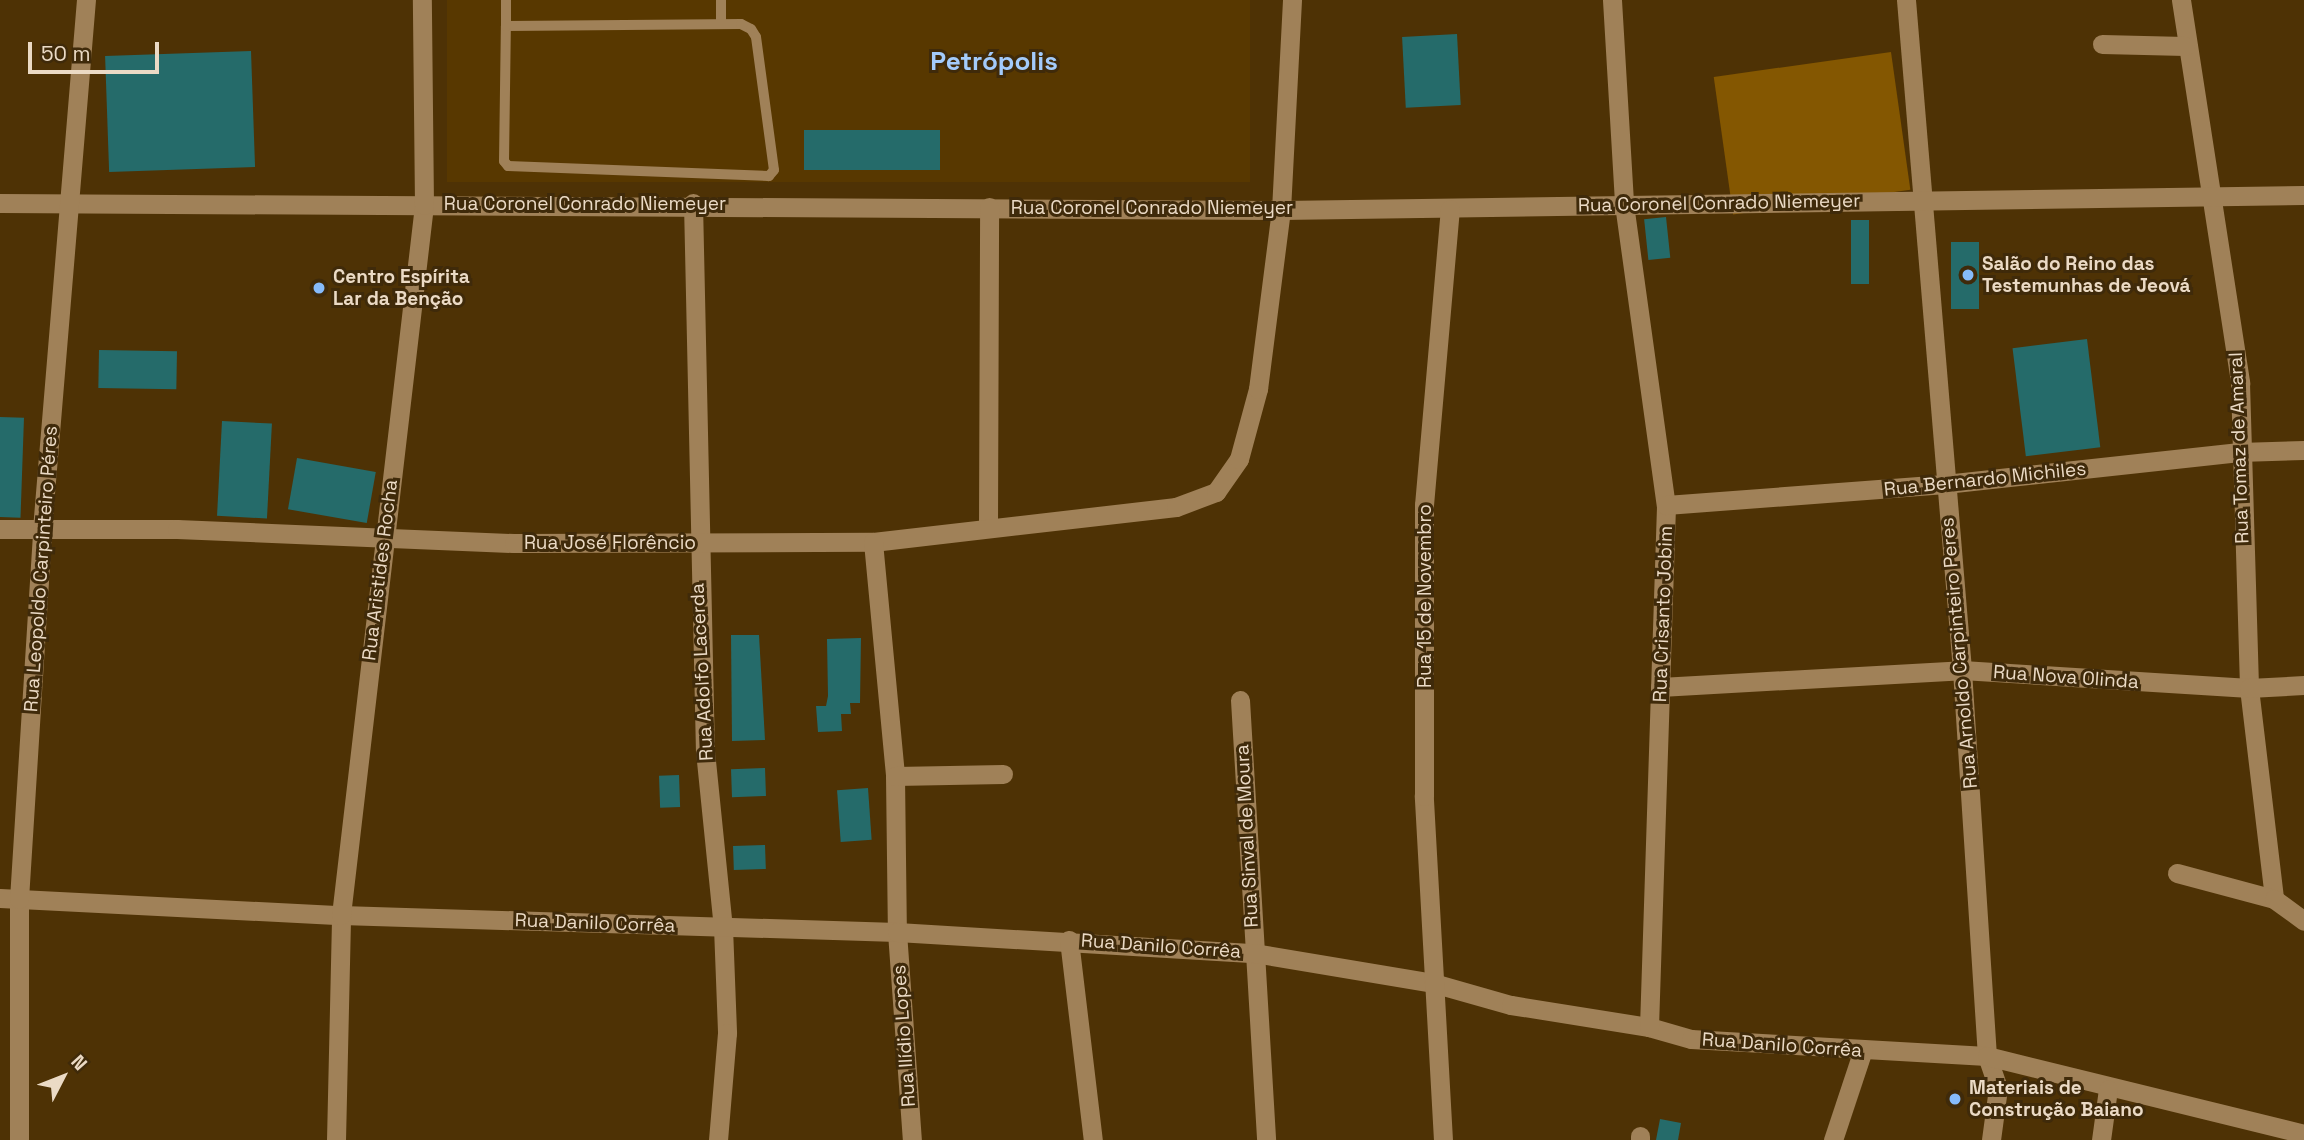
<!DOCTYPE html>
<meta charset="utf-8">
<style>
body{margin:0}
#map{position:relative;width:2304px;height:1140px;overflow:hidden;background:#4e3205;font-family:"Space Grotesk",sans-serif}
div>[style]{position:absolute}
.built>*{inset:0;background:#583800;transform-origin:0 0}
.green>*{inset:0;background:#845701;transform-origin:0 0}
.building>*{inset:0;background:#256b6a;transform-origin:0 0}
.service>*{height:10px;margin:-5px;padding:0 5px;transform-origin:5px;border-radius:5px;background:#a08158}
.minor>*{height:19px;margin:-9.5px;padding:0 9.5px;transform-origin:9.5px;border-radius:9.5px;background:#a08158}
.tertiary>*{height:19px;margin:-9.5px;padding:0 9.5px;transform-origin:9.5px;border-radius:9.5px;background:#a08158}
.dots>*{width:19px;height:19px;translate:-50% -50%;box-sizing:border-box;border:4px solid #3f2a0a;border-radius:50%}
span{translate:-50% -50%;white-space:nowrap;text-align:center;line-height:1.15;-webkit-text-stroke:6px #3f2a0a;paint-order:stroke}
.street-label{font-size:19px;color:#ebdac5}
.poi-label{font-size:19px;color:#ebdac5;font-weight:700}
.left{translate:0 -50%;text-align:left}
.district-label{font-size:26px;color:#a3cbfb;font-weight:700}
.north{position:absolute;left:28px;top:1042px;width:70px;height:70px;-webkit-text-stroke:5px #3f2a0a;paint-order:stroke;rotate:48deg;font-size:19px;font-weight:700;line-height:28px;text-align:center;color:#ebdac5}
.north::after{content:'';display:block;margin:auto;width:24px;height:32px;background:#ebdac5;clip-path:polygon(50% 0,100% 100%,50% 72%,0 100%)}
.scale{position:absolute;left:28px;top:42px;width:131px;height:32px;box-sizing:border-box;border:4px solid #ebdac5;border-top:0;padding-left:9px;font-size:21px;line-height:24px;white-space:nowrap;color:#ebdac5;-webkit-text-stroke:5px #3f2a0a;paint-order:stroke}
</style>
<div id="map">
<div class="built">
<div style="left:447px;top:0;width:803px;height:182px"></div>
</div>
<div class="green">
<div style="left:1891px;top:52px;width:139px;height:179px;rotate:82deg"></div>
</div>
<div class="building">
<div style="left:1457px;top:34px;width:71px;height:55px;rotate:87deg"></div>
<div style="left:251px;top:51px;width:116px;height:146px;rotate:88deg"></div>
<div style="left:804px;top:130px;width:136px;height:40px"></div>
<div style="left:1666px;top:217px;width:41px;height:22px;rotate:84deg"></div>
<div style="left:1851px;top:220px;width:18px;height:64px"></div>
<div style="left:1951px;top:242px;width:28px;height:67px"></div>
<div style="left:2087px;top:339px;width:109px;height:75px;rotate:83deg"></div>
<div style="left:99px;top:350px;width:78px;height:38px;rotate:1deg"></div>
<div style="left:0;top:417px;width:24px;height:100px;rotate:2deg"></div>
<div style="left:222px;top:421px;width:50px;height:95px;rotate:3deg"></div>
<div style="left:297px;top:458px;width:80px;height:52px;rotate:10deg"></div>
<div style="clip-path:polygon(731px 635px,759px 635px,765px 740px,732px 741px)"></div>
<div style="clip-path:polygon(861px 638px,860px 703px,850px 703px,851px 714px,841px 714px,842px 731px,818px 732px,816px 706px,826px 706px,828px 696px,827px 639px)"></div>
<div style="left:765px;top:768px;width:28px;height:34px;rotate:88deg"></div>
<div style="left:679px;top:775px;width:32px;height:20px;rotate:88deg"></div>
<div style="left:868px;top:788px;width:52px;height:31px;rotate:86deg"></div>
<div style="left:765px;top:845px;width:24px;height:32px;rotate:88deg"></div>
<div style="clip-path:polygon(1660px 1119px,1681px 1123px,1678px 1140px,1656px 1140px)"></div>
</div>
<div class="service">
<div style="left:721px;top:24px;width:24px;rotate:-90deg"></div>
<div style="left:506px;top:26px;width:235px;rotate:-0.5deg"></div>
<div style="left:741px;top:24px;width:11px;rotate:27deg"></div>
<div style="left:751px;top:29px;width:9px;rotate:58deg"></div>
<div style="left:756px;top:37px;width:134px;rotate:82.3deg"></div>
<div style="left:774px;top:170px;width:8px;rotate:130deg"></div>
<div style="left:769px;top:176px;width:261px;rotate:-177.8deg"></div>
<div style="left:508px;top:166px;width:6px;rotate:-129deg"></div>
<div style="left:504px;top:161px;width:135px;rotate:-89.2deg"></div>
<div style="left:506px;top:26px;width:26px;rotate:-90deg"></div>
</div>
<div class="minor">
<div style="left:1906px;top:0;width:672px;rotate:85.22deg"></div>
<div style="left:1962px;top:670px;width:387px;rotate:86.3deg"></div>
<div style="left:1987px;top:1056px;width:34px;rotate:71deg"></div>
<div style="left:1998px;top:1088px;width:52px;rotate:97.7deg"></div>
<div style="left:2181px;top:0;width:388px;rotate:81.2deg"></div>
<div style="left:2240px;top:383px;width:305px;rotate:88.3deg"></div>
<div style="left:2249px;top:688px;width:212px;rotate:83.2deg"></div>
<div style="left:2102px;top:44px;width:83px;rotate:1.4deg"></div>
<div style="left:0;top:203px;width:1281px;rotate:0.31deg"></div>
<div style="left:1281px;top:210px;width:1023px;rotate:-0.84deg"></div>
<div style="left:693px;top:203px;width:548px;rotate:88.75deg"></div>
<div style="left:705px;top:751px;width:177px;rotate:84.2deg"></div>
<div style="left:723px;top:927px;width:106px;rotate:87.8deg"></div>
<div style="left:727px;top:1033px;width:107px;rotate:94.8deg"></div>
<div style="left:988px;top:528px;width:321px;rotate:-89.8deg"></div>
<div style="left:0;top:529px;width:177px"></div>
<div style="left:177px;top:529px;width:337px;rotate:2.4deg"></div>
<div style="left:514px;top:543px;width:359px;rotate:-0.2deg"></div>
<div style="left:873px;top:542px;width:305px;rotate:-6.6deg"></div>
<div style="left:1176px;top:507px;width:43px;rotate:-20.6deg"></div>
<div style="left:1216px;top:492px;width:40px;rotate:-55.1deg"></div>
<div style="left:1239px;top:459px;width:73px;rotate:-74.8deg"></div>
<div style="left:1258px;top:389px;width:180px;rotate:-82.7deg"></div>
<div style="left:1281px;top:210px;width:210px;rotate:-87deg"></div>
<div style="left:873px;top:542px;width:235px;rotate:84.6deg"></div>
<div style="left:895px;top:776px;width:156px;rotate:89.3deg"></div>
<div style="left:897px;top:932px;width:209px;rotate:85.9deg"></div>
<div style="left:1660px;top:687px;width:302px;rotate:-3.2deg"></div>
<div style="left:1962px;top:670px;width:288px;rotate:3.6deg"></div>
<div style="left:2249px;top:688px;width:55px;rotate:-3.1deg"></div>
<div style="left:1240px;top:700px;width:441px;rotate:86.6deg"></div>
<div style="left:895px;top:776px;width:108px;rotate:-1.1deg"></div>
<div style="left:2177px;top:873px;width:100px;rotate:15deg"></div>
<div style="left:2274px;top:899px;width:37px;rotate:36deg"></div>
<div style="left:0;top:898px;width:341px;rotate:2.9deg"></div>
<div style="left:341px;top:915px;width:556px;rotate:1.75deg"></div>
<div style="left:897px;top:932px;width:358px;rotate:3.4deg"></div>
<div style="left:1254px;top:953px;width:181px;rotate:9.5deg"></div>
<div style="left:1433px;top:983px;width:81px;rotate:15.8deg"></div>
<div style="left:1511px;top:1005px;width:140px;rotate:9.1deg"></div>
<div style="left:1649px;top:1027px;width:44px;rotate:15.9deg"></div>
<div style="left:1691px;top:1039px;width:296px;rotate:3.3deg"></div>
<div style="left:1987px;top:1056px;width:326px;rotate:13.8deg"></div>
<div style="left:1069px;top:940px;width:201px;rotate:83.2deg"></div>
<div style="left:1649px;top:1027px;width:522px;rotate:-88.13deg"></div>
<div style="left:19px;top:1140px;width:241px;rotate:-90deg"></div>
<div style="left:19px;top:899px;width:371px;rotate:-86.4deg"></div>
<div style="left:42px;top:529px;width:531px;rotate:-85.25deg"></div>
<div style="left:336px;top:1140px;width:225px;rotate:-88.7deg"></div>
<div style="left:341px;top:915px;width:715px;rotate:-83.33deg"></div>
<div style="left:424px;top:205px;width:205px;rotate:-90.6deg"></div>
<div style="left:1443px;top:1140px;width:345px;rotate:-93.2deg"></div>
<div style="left:1424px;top:796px;width:291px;rotate:-90deg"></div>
<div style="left:1424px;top:505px;width:297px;rotate:-85deg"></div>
<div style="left:1640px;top:1140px;width:4px;rotate:-90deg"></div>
<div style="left:1833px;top:1140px;width:95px;rotate:-71.6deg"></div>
<div style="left:2101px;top:1140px;width:51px;rotate:-82.2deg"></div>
</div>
<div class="tertiary">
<div style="left:1612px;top:0;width:204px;rotate:86.6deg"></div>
<div style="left:1624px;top:204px;width:304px;rotate:82.1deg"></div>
<div style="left:1666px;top:505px;width:280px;rotate:-4.3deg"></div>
<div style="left:1945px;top:484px;width:296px;rotate:-6.2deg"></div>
<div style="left:2239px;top:452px;width:65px;rotate:-1.8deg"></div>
</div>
<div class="dots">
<div style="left:1968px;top:275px;background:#86bbfb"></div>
<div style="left:319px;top:288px;background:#86bbfb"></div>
<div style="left:1955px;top:1099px;background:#86bbfb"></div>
</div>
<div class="street-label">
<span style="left:1719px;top:203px;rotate:-1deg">Rua Coronel Conrado Niemeyer</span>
<span style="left:585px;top:204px">Rua Coronel Conrado Niemeyer</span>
<span style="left:1152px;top:208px">Rua Coronel Conrado Niemeyer</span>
<span style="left:2239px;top:448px;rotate:-92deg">Rua Tomaz de Amaral</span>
<span style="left:1985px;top:479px;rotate:-6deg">Rua Bernardo Michiles</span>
<span style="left:610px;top:543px">Rua José Florêncio</span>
<span style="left:41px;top:569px;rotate:-86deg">Rua Leopoldo Carpinteiro Péres</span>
<span style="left:380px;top:570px;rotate:-83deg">Rua Aristides Rocha</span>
<span style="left:1425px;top:596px;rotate:-90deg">Rua 15 de Novembro</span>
<span style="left:1663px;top:614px;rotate:-88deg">Rua Crisanto Jobim</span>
<span style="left:1959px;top:653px;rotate:-95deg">Rua Arnoldo Carpinteiro Peres</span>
<span style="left:702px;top:672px;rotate:-93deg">Rua Adolfo Lacerda</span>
<span style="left:2066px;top:677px;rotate:4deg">Rua Nova Olinda</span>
<span style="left:1247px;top:836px;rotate:-93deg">Rua Sinval de Moura</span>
<span style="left:595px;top:923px;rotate:2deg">Rua Danilo Corrêa</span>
<span style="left:1161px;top:946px;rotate:4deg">Rua Danilo Corrêa</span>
<span style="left:904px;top:1036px;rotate:-94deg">Rua Ilídio Lopes</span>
<span style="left:1782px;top:1045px;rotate:4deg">Rua Danilo Corrêa</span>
</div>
<div class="poi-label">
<span class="left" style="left:1982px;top:275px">Salão do Reino das<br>Testemunhas de Jeová</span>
<span class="left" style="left:333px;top:288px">Centro Espírita<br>Lar da Benção</span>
<span class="left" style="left:1969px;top:1099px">Materiais de<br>Construção Baiano</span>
</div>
<div class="district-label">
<span style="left:994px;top:62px">Petrópolis</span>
</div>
<div class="north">N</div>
<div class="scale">50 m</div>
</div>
